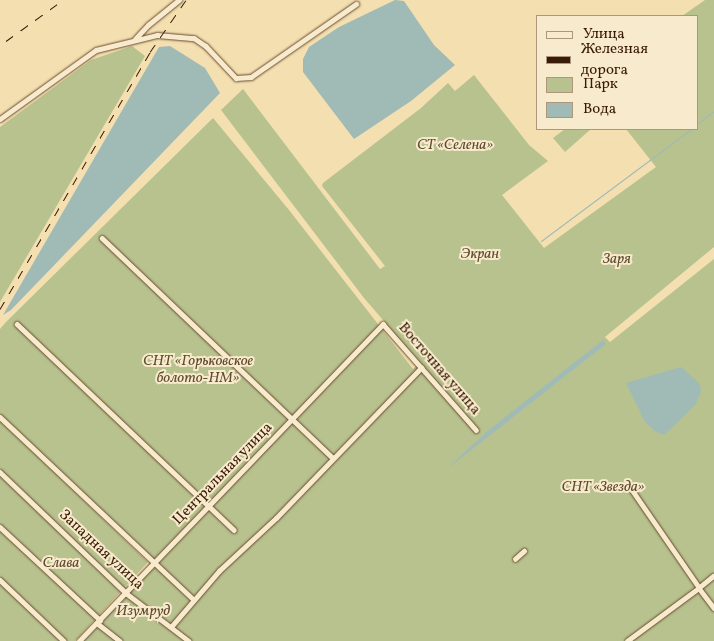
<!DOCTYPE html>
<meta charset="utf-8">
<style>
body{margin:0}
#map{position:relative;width:714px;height:641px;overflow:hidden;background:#f4dfb0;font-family:Vollkorn,serif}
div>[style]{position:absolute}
.green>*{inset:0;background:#b8c28e}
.water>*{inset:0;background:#a0bab6}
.stream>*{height:1px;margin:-0.5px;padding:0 0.5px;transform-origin:0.5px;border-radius:0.5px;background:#a0bab6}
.roads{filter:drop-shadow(0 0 1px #684b30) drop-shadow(0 0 1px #684b30)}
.minor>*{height:4.5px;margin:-2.25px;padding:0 2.25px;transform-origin:2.25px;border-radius:2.25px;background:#f8eacc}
.rail>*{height:1px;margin-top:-0.5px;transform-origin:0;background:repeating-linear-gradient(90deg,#391a05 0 9px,transparent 0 18px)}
span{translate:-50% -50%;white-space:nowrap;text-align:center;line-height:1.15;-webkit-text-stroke:4px #f8eacc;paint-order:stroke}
.park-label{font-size:15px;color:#5f4c2e;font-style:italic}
.street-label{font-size:15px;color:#391a05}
.legend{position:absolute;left:536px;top:15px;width:162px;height:115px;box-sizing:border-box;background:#f8eacc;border:1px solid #ac977c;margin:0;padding:6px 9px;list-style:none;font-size:15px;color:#391a05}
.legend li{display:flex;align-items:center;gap:10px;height:25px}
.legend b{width:25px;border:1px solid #ac977c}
</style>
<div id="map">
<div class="green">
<div style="clip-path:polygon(705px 0,714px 0,714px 247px,605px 337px,610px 342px,714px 259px,714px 641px,81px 641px,155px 565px,0 416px,0 329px,6px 322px,213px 118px,289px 210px,413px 369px,420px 363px,364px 298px,221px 110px,243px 89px,380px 269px,385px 266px,322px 186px,323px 183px,421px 108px,448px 83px,455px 91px,474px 75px,529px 145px,548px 161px,502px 195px,544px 248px,656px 167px,626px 129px,698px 129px,698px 16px,682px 16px)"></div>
<div style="clip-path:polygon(132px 46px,145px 56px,0 302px,0 127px,91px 60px)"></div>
<div style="clip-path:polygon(565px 129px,591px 129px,565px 152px,553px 138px)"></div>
<div style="clip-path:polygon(0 420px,148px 562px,75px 641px,0 641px)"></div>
</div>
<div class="water">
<div style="clip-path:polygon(395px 0,404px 1px,434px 45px,455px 65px,411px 101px,354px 139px,303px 72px,303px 59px,309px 47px,339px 27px)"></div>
<div style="clip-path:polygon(170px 46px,205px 68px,220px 93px,11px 310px,3px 315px,159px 47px)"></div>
<div style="clip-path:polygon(603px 340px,606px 344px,447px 469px,485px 433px)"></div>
<div style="clip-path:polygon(681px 367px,700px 384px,701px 392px,695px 405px,664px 435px,656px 432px,645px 422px,626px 383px)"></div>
</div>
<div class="stream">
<div style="left:698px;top:123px;width:20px;rotate:-37deg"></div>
<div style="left:541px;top:241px;width:187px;rotate:-36.7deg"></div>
</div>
<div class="roads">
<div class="minor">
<div style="left:135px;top:39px;width:19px;rotate:-47deg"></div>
<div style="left:148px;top:25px;width:40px;rotate:-39deg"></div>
<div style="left:0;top:119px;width:118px;rotate:-35.7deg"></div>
<div style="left:96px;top:50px;width:63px;rotate:-13.8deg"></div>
<div style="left:157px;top:35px;width:37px;rotate:5deg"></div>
<div style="left:194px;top:38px;width:14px;rotate:34deg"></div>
<div style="left:206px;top:46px;width:44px;rotate:46.8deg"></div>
<div style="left:236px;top:78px;width:15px;rotate:-4deg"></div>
<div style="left:251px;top:77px;width:128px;rotate:-34.8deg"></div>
<div style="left:102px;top:238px;width:318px;rotate:43.6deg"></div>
<div style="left:17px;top:324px;width:299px;rotate:43.5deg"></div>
<div style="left:0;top:417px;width:265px;rotate:43.3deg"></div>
<div style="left:0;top:472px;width:175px;rotate:43.8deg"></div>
<div style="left:126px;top:593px;width:79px;rotate:37.3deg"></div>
<div style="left:0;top:527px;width:137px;rotate:42.9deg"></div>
<div style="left:515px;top:559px;width:12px;rotate:-42deg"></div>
<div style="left:714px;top:576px;width:19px;rotate:141deg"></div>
<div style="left:699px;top:588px;width:25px;rotate:53deg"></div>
<div style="left:0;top:580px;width:88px;rotate:43.6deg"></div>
<div style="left:97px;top:623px;width:29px;rotate:38deg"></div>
<div style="left:171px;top:627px;width:74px;rotate:-49.4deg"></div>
<div style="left:219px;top:571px;width:78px;rotate:-42.9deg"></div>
<div style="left:276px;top:518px;width:209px;rotate:-46deg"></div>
<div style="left:79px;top:641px;width:439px;rotate:-46.2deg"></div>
<div style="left:383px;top:324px;width:141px;rotate:48.7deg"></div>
<div style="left:627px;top:641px;width:89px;rotate:-36.4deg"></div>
<div style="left:699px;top:588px;width:120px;rotate:-124.5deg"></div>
</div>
</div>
<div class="rail">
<div style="left:6px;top:41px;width:70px;rotate:-35.7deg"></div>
<div style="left:0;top:309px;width:298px;rotate:-59.7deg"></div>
<div style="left:150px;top:52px;width:63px;rotate:-55.3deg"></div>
</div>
<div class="park-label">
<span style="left:455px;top:146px">СТ «Селена»</span>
<span style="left:480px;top:255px">Экран</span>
<span style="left:617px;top:260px">Заря</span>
<span style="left:198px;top:370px">СНТ «Горьковское<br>болото-НМ»</span>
<span style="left:603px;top:488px">СНТ «Звезда»</span>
<span style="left:61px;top:564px">Слава</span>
<span style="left:143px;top:612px">Изумруд</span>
</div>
<div class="street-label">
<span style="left:439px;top:369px;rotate:49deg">Восточная улица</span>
<span style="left:223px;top:474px;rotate:-46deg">Центральная улица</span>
<span style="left:101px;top:550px;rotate:43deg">Западная улица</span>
</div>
<ul class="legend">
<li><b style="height:6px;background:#f8eacc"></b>Улица</li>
<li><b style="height:6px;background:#391a05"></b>Железная дорога</li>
<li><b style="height:14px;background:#b8c28e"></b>Парк</li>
<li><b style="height:14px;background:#a0bab6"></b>Вода</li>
</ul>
</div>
